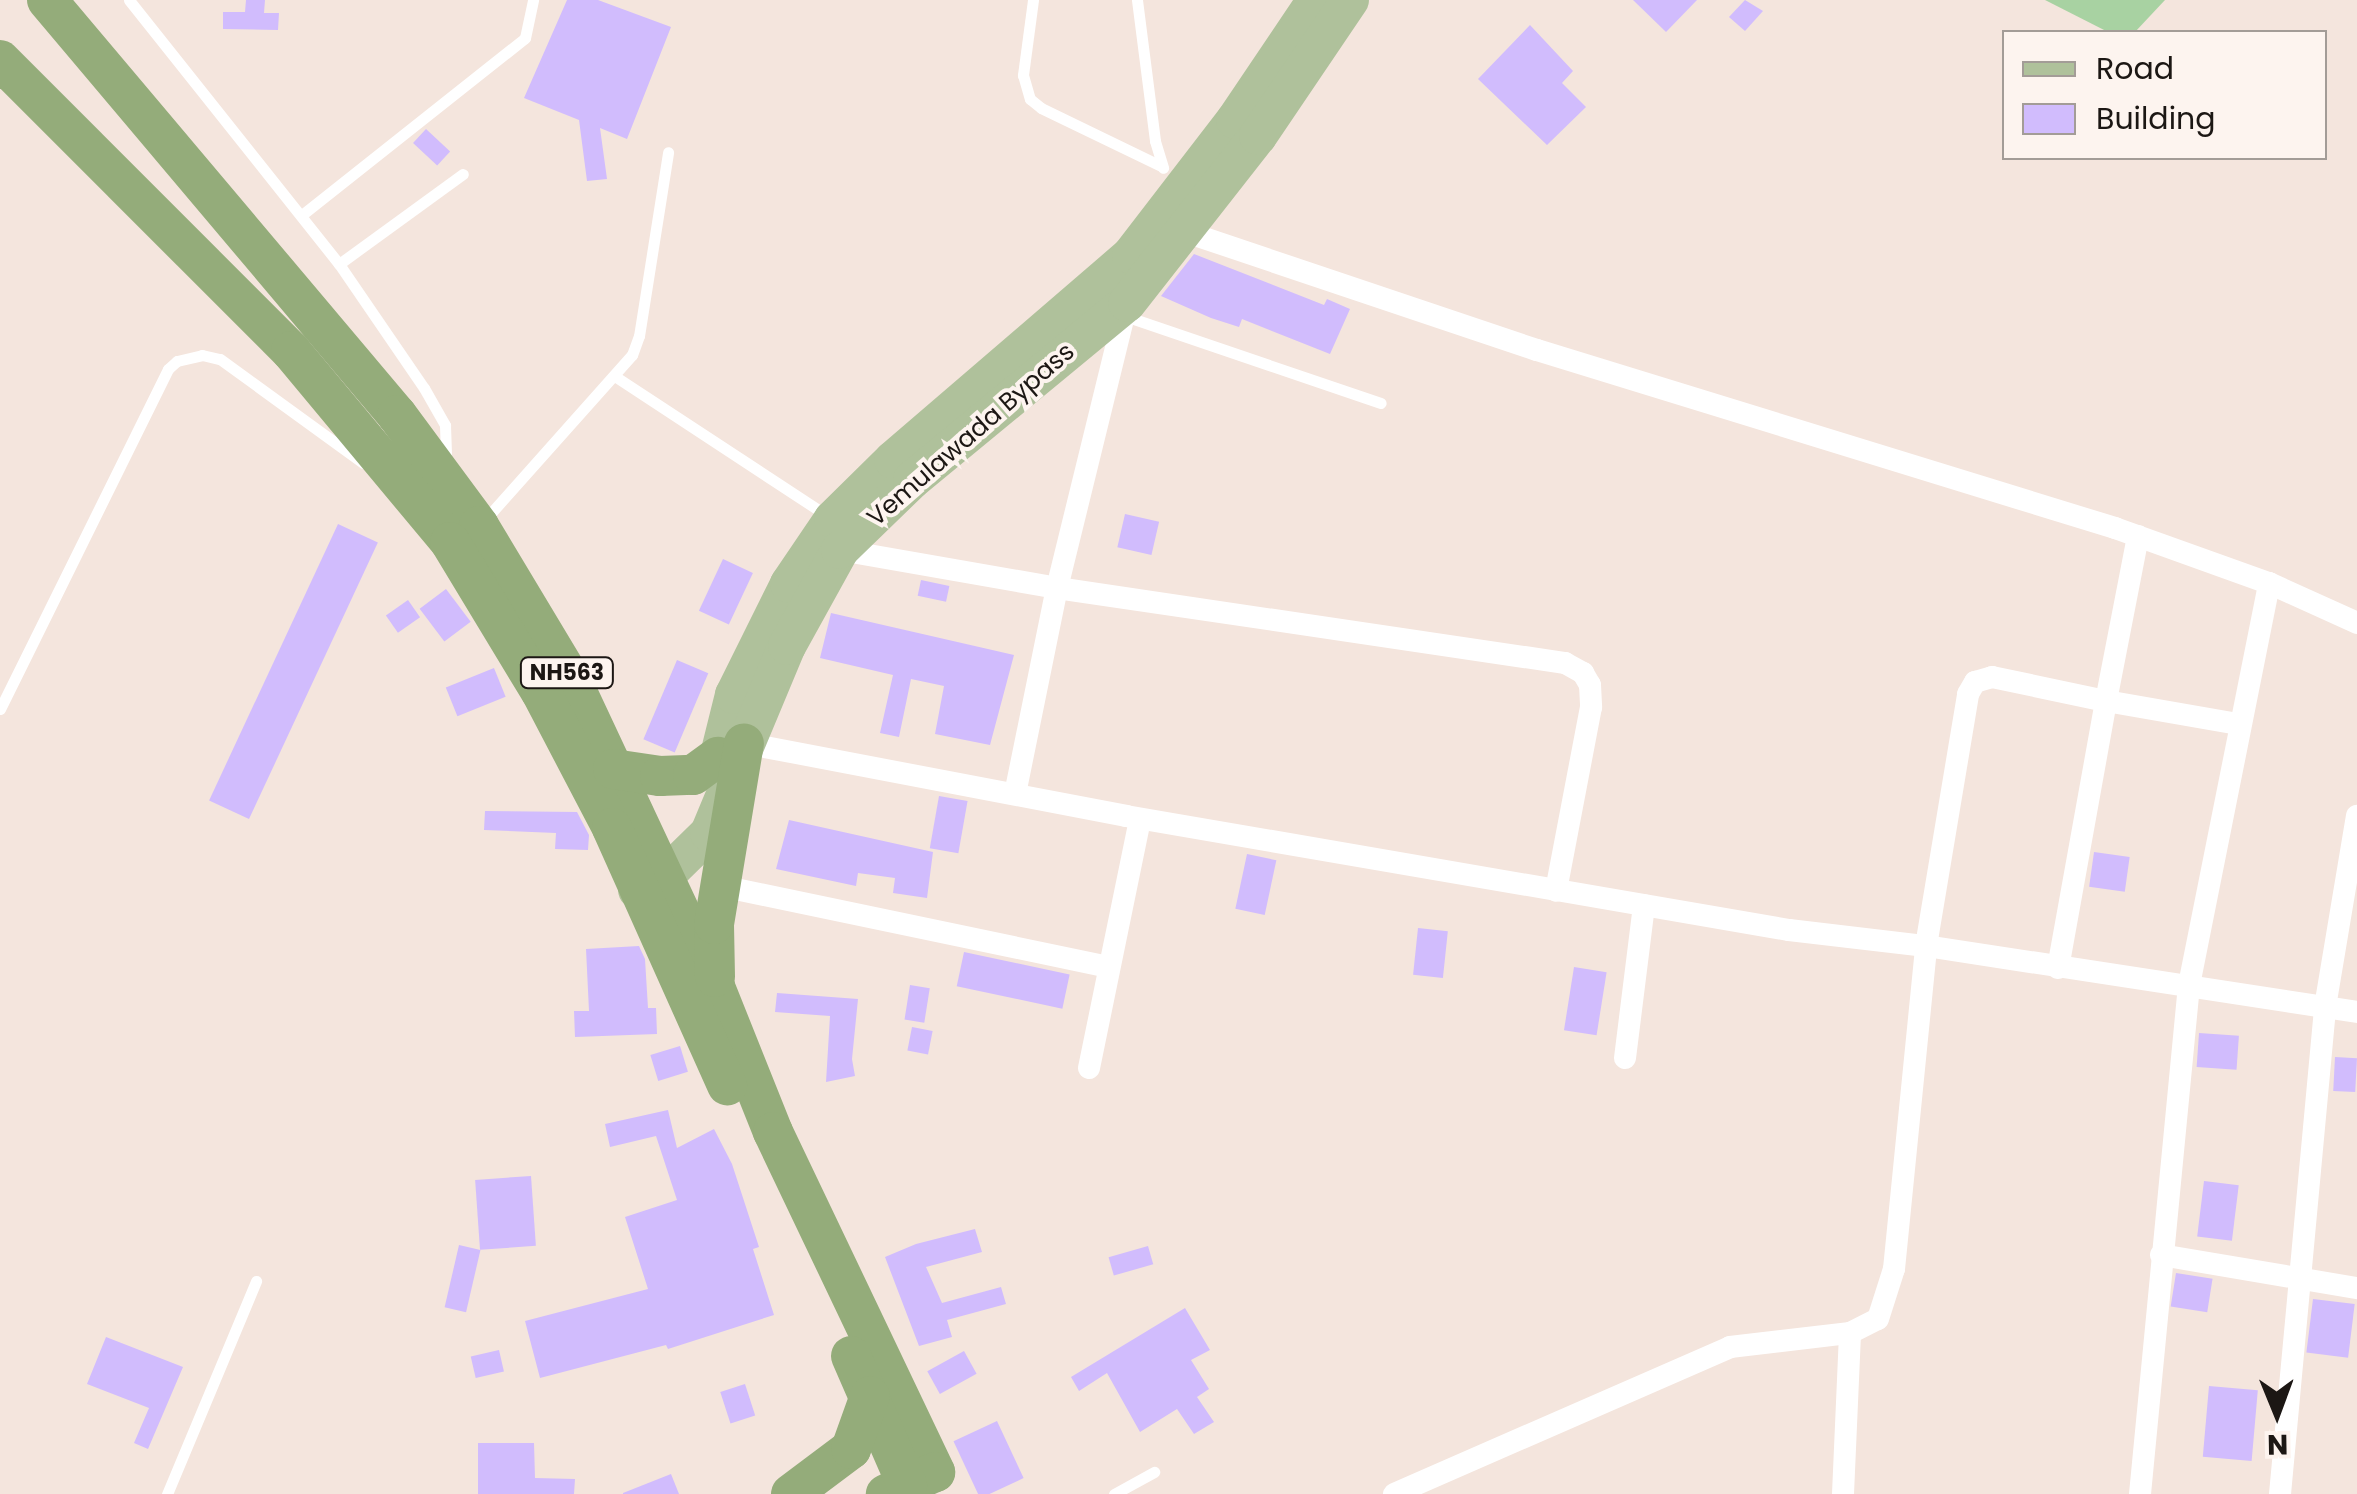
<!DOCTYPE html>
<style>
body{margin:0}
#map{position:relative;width:2357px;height:1494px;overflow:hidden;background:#f4e5dd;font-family:Poppins,sans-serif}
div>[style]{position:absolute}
.green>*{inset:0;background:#a8d2a2}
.building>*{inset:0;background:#d1bcfd;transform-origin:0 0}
.service>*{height:11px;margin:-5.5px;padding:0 5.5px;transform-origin:5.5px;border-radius:5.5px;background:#fff}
.minor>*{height:22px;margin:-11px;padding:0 11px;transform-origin:11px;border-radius:11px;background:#fff}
.primary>*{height:38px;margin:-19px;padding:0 19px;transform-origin:19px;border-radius:19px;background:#afc19b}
.trunk>*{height:40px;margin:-20px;padding:0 20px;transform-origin:20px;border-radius:20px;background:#94ac7a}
span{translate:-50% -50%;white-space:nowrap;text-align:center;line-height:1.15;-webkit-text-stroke:8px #fdf4ef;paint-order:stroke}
.shield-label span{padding:2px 8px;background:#fdf4ef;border:2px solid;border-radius:8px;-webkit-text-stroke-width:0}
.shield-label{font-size:22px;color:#1c1714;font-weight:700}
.street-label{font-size:25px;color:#1c1714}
.legend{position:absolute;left:2002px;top:30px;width:325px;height:130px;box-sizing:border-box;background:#fdf4ef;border:2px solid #a39c97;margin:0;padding:12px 18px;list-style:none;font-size:30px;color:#1c1714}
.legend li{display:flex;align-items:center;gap:20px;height:50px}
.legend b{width:50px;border:2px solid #a39c97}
.north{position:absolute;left:2227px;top:1364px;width:100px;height:100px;-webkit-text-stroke:8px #fdf4ef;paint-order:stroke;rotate:179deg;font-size:28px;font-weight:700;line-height:40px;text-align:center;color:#1c1714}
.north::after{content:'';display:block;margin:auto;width:35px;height:45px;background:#1c1714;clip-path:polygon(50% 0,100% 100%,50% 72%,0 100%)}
</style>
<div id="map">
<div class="green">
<div style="clip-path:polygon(2045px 0,2165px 0,2135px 32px,2108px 32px)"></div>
</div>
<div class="building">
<div style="clip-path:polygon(246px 0,265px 0,264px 13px,279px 13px,278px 30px,223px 29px,223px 12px,245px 12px)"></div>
<div style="clip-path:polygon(567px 0,598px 0,671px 27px,627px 139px,600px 128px,607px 179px,587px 181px,579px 120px,524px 98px)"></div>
<div style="clip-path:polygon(1633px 0,1697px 0,1666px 32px)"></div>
<div style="clip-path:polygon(1745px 0,1763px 11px,1745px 31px,1729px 17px)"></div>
<div style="clip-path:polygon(1530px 25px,1573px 71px,1562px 83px,1586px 107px,1547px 145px,1478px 79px)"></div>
<div style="left:426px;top:129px;width:33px;height:19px;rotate:43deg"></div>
<div style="clip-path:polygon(1194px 254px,1324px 305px,1327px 299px,1350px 309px,1330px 354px,1242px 319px,1239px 327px,1211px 318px,1161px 296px)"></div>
<div style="left:1125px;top:514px;width:35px;height:34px;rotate:13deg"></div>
<div style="left:338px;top:524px;width:44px;height:305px;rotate:25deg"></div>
<div style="left:723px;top:559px;width:33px;height:57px;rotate:25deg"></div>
<div style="left:921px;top:580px;width:29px;height:16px;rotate:12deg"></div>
<div style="left:446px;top:589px;width:41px;height:33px;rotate:53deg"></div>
<div style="left:408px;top:600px;width:21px;height:27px;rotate:55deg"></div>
<div style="clip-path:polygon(831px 613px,1014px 655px,990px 745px,935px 734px,944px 686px,911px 679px,899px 737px,880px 733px,893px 675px,820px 658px)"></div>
<div style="left:677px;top:660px;width:34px;height:86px;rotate:23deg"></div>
<div style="left:494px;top:668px;width:31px;height:52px;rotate:68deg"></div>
<div style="left:939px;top:796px;width:29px;height:53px;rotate:10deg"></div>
<div style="clip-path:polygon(485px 811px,577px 812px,589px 835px,588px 850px,555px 849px,556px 833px,484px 830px)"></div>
<div style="clip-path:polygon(789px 820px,933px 852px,927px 898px,893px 893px,895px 878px,858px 873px,856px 886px,776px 869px)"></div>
<div style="left:2094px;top:852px;width:36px;height:35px;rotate:8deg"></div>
<div style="left:1247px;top:854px;width:30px;height:56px;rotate:12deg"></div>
<div style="left:1418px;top:928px;width:30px;height:47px;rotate:6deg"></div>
<div style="clip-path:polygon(639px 946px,645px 959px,648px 1008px,656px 1008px,657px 1034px,575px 1037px,574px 1011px,589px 1011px,586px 949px)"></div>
<div style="left:964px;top:952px;width:108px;height:35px;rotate:12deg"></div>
<div style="left:1574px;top:967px;width:33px;height:64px;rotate:9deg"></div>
<div style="left:910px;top:985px;width:20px;height:35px;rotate:9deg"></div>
<div style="clip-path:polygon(777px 993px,858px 999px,852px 1059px,855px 1076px,826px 1082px,830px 1016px,775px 1012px)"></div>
<div style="left:912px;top:1027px;width:21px;height:24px;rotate:11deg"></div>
<div style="left:2199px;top:1033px;width:40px;height:34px;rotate:4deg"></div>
<div style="left:680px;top:1046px;width:27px;height:31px;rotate:73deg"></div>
<div style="left:2335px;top:1057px;width:22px;height:34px;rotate:3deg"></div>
<div style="clip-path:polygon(668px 1110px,677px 1148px,714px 1129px,732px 1164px,759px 1247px,753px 1249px,774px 1315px,668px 1349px,666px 1345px,540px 1378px,525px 1321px,648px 1289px,625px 1217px,677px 1200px,656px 1136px,610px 1147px,605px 1124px)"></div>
<div style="left:531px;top:1176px;width:70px;height:56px;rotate:86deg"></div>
<div style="left:2204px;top:1181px;width:35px;height:56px;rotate:7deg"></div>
<div style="clip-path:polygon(975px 1229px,982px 1252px,926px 1267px,942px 1303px,1001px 1287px,1006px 1304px,947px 1320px,952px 1337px,919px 1346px,885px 1257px,916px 1244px)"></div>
<div style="left:459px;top:1245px;width:22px;height:64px;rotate:13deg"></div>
<div style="left:1148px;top:1246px;width:19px;height:41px;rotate:74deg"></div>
<div style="left:2176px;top:1273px;width:37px;height:34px;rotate:9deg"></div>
<div style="left:2313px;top:1299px;width:42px;height:54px;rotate:7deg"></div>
<div style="clip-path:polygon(1185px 1308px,1210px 1350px,1191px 1360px,1209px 1389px,1197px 1397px,1214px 1422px,1194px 1434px,1177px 1409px,1140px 1432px,1107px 1373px,1079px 1391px,1071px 1377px)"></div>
<div style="clip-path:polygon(106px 1337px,183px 1367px,148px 1449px,134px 1443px,149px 1408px,87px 1384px)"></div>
<div style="left:499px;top:1350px;width:22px;height:29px;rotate:77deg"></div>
<div style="left:964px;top:1351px;width:26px;height:42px;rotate:61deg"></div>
<div style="left:745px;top:1384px;width:33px;height:26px;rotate:72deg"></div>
<div style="left:2209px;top:1386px;width:49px;height:71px;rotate:5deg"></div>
<div style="left:997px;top:1421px;width:63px;height:48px;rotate:65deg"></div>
<div style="clip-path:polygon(478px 1443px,534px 1443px,535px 1478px,575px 1479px,574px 1494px,478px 1494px)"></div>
<div style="clip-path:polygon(671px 1474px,679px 1494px,623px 1494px,623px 1493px)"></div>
</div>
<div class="service">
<div style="left:129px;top:0;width:337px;rotate:51.5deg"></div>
<div style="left:339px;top:264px;width:150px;rotate:55.6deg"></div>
<div style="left:424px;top:388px;width:43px;rotate:60.4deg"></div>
<div style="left:445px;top:425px;width:35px;rotate:88deg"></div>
<div style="left:1033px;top:0;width:76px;rotate:97.6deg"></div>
<div style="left:1023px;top:75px;width:25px;rotate:74deg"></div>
<div style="left:1030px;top:99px;width:14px;rotate:39deg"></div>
<div style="left:1041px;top:108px;width:133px;rotate:25.8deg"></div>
<div style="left:1137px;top:0;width:142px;rotate:82.7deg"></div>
<div style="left:1155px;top:141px;width:28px;rotate:73deg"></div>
<div style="left:303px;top:214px;width:283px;rotate:-38.4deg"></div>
<div style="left:525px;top:38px;width:39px;rotate:-78deg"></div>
<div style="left:339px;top:264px;width:153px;rotate:-36deg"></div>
<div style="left:1125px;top:316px;width:270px;rotate:18.8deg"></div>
<div style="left:616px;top:377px;width:255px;rotate:33.3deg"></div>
<div style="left:483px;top:522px;width:224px;rotate:-48.3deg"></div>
<div style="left:632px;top:355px;width:20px;rotate:-70deg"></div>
<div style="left:639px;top:336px;width:186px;rotate:-81deg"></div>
<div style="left:0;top:709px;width:379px;rotate:-63.7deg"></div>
<div style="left:168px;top:369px;width:12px;rotate:-42deg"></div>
<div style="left:177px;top:361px;width:26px;rotate:-13deg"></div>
<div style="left:202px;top:355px;width:18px;rotate:13deg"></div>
<div style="left:220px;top:359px;width:177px;rotate:36deg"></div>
<div style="left:167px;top:1494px;width:231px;rotate:-67.3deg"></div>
<div style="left:1114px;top:1494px;width:46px;rotate:-28.8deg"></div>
</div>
<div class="minor">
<div style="left:1186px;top:232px;width:370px;rotate:18.6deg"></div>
<div style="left:1537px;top:350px;width:605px;rotate:17.12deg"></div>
<div style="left:2115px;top:528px;width:164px;rotate:19.7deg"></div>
<div style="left:2269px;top:583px;width:97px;rotate:24.4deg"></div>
<div style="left:840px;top:550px;width:220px;rotate:9.9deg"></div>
<div style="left:1057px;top:588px;width:514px;rotate:8.4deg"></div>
<div style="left:1565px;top:663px;width:21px;rotate:29deg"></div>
<div style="left:1583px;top:673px;width:14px;rotate:60deg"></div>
<div style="left:1590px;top:685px;width:22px;rotate:87deg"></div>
<div style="left:1591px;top:707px;width:187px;rotate:100.8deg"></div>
<div style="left:744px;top:743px;width:389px;rotate:10.8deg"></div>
<div style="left:1126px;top:816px;width:673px;rotate:9.76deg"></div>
<div style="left:1789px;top:930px;width:138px;rotate:6.7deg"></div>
<div style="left:1926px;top:946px;width:436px;rotate:8.7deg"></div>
<div style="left:1015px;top:794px;width:210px;rotate:-78.5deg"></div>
<div style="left:1057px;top:588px;width:289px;rotate:-76.2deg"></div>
<div style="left:721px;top:886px;width:396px;rotate:11.8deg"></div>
<div style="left:2058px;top:968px;width:271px;rotate:-79.8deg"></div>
<div style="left:2106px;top:701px;width:134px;rotate:9.9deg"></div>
<div style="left:1625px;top:1058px;width:154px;rotate:-82.9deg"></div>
<div style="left:1089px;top:1068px;width:254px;rotate:-78.4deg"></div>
<div style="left:2161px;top:1255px;width:199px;rotate:9.6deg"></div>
<div style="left:1394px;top:1494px;width:367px;rotate:-23.6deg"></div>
<div style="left:1730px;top:1347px;width:121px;rotate:-6.7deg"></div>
<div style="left:1850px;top:1333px;width:31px;rotate:-27deg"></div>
<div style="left:1878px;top:1319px;width:52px;rotate:-72.3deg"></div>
<div style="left:1894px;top:1269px;width:325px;rotate:-84.3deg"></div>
<div style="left:1926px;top:946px;width:255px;rotate:-80.5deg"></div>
<div style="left:1968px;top:694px;width:14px;rotate:-60deg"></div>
<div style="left:1975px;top:682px;width:18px;rotate:-16deg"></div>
<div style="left:1992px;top:677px;width:116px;rotate:11.9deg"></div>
<div style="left:2106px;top:701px;width:168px;rotate:-79deg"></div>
<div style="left:1843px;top:1494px;width:161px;rotate:-87.5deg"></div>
<div style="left:2140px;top:1494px;width:511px;rotate:-84.5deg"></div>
<div style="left:2189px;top:985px;width:410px;rotate:-78.7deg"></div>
<div style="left:2280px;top:1494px;width:489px;rotate:-84.7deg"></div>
<div style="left:2325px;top:1007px;width:194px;rotate:-80.5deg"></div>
</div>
<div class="primary">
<div style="left:719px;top:755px;width:62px;rotate:-76deg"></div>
<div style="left:734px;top:695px;width:124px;rotate:-63.6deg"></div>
<div style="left:789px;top:584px;width:78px;rotate:-55.9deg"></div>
<div style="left:833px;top:519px;width:84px;rotate:-44.5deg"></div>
<div style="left:893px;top:460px;width:314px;rotate:-40.7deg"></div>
<div style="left:1131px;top:255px;width:170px;rotate:-52.4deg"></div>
<div style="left:1235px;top:120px;width:145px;rotate:-56deg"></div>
<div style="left:637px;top:890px;width:29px;rotate:-25deg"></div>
<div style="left:663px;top:878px;width:64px;rotate:-44.4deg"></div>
<div style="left:709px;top:833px;width:203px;rotate:-67.4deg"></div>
<div style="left:787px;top:646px;width:110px;rotate:-61.1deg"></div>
<div style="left:840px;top:550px;width:100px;rotate:-44.2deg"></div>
<div style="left:912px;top:480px;width:278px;rotate:-39.5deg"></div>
<div style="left:1127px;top:303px;width:212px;rotate:-51.9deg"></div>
<div style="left:1258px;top:136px;width:164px;rotate:-55.9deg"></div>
</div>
<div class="trunk">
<div style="left:47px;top:0;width:543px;rotate:49.86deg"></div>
<div style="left:397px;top:415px;width:138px;rotate:53.5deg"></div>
<div style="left:479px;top:526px;width:179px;rotate:59deg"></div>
<div style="left:571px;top:679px;width:340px;rotate:64.9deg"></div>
<div style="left:715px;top:987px;width:156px;rotate:68.2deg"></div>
<div style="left:773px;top:1132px;width:377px;rotate:64.5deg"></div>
<div style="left:935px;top:1472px;width:54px;rotate:155.8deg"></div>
<div style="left:0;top:60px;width:412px;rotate:45deg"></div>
<div style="left:291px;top:351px;width:249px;rotate:50.2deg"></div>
<div style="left:450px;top:542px;width:175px;rotate:58.8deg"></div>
<div style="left:541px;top:692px;width:153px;rotate:62.4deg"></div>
<div style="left:612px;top:828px;width:282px;rotate:65.9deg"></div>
<div style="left:613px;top:769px;width:48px;rotate:8.5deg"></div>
<div style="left:660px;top:776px;width:33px;rotate:-2deg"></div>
<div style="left:693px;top:775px;width:31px;rotate:-36deg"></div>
<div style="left:715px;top:977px;width:53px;rotate:-91.1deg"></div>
<div style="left:714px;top:924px;width:183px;rotate:-80.6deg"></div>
<div style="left:851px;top:1356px;width:141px;rotate:66.5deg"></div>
<div style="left:791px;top:1494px;width:75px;rotate:-36.9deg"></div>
<div style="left:851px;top:1449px;width:56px;rotate:-70.3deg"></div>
</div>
<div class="shield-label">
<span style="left:567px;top:673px">NH563</span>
</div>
<div class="street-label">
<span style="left:971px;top:435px;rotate:-41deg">Vemulawada Bypass</span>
</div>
<ul class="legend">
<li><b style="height:12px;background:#afc19b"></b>Road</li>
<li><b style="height:28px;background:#d1bcfd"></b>Building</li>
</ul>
<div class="north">N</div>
</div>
